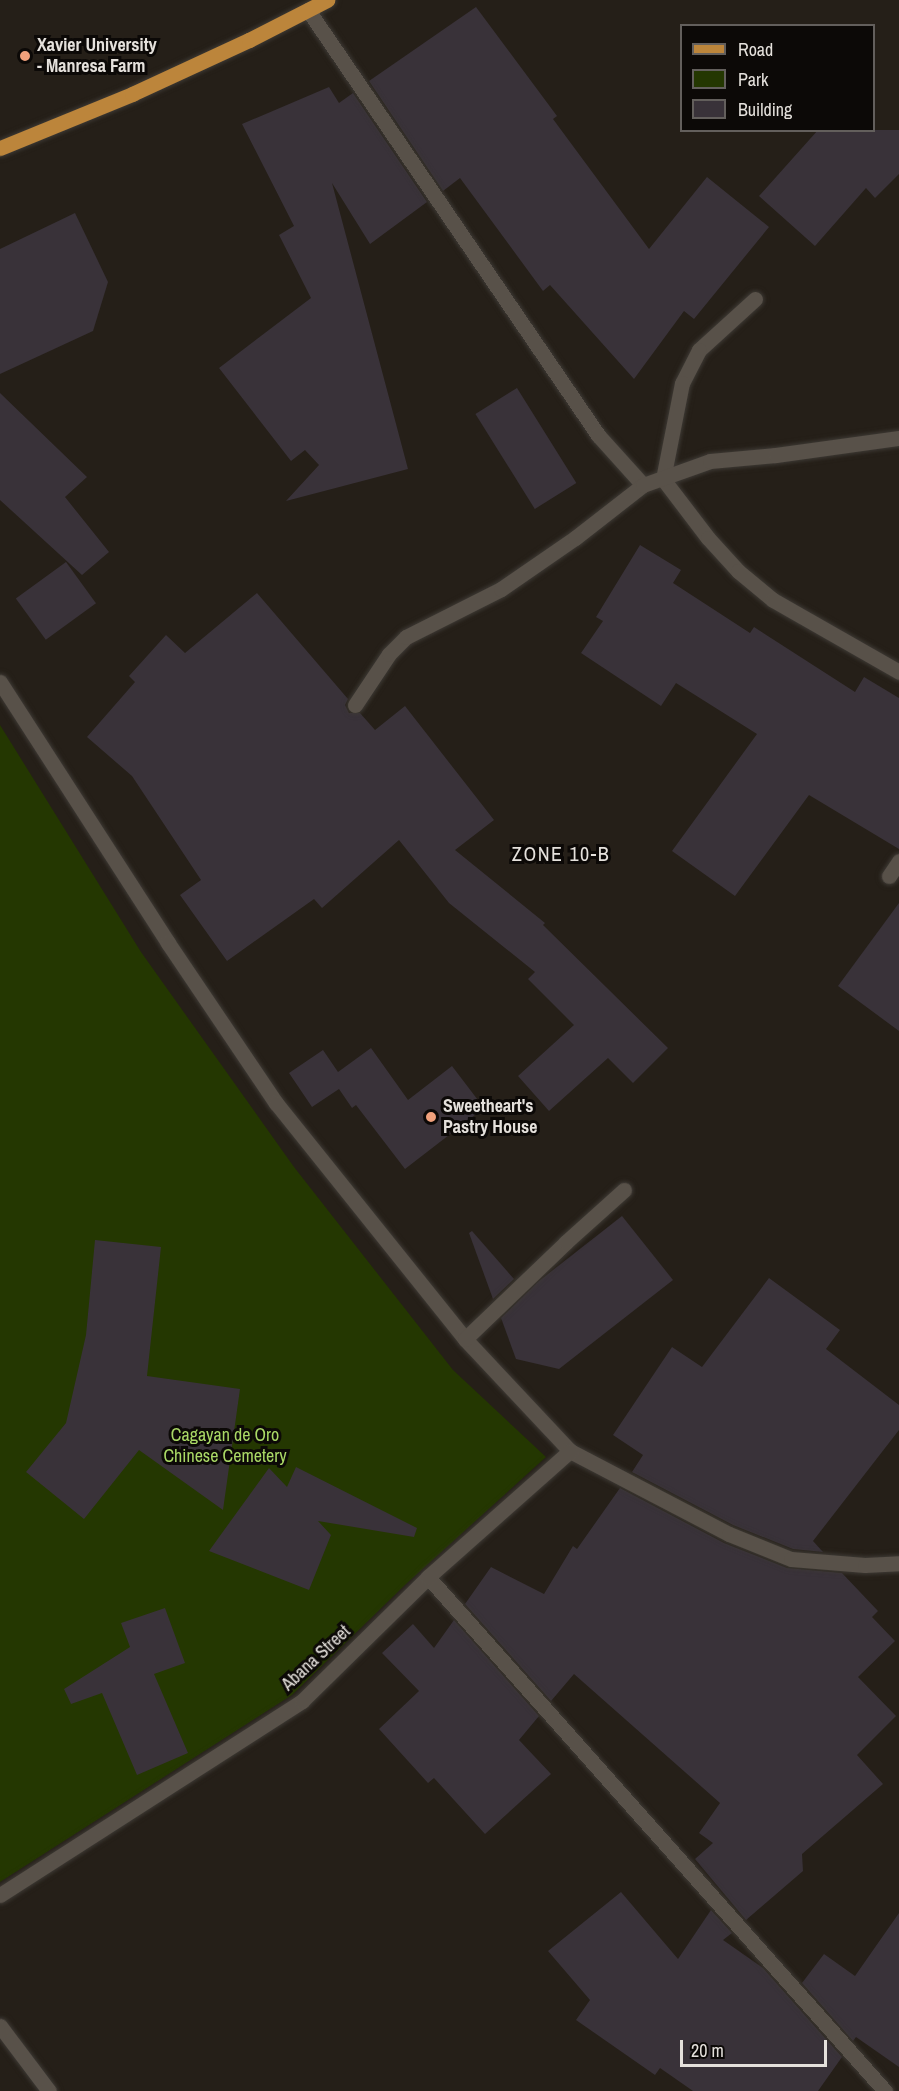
<!DOCTYPE html>
<style>
body{margin:0}
#map{position:relative;width:899px;height:2091px;overflow:hidden;background:#251f18;font-family:"Archivo Narrow",sans-serif}
div>[style]{position:absolute}
.green>*{inset:0;background:#243701}
.building>*{inset:0;background:#393239;transform-origin:0 0}
.roads{filter:drop-shadow(0 0 2px #3d3934) drop-shadow(0 0 2px #3d3934)}
.street>*{height:15px;margin:-7.5px;padding:0 7.5px;transform-origin:7.5px;border-radius:7.5px;background:#585149}
.primary>*{height:15px;margin:-7.5px;padding:0 7.5px;transform-origin:7.5px;border-radius:7.5px;background:#bc853b}
.dots>*{width:16px;height:16px;translate:-50% -50%;box-sizing:border-box;border:3px solid #0c0907;border-radius:50%}
span{translate:-50% -50%;white-space:nowrap;text-align:center;line-height:1.15;-webkit-text-stroke:6px #0c0907;paint-order:stroke}
.poi-label{font-size:18px;color:#e5e1dc;font-weight:700}
.left{translate:0 -50%;text-align:left}
.park-label{font-size:18px;color:#aad966}
.street-label{font-size:18px;color:#e5e1dc}
.neighbourhood-label{font-size:20px;color:#e5e1dc;letter-spacing:1.5px}
.legend{position:absolute;left:680px;top:24px;width:195px;height:108px;box-sizing:border-box;background:#0c0907;border:2px solid #635f5c;margin:0;padding:8px 10px;list-style:none;font-size:18px;color:#e5e1dc}
.legend li{display:flex;align-items:center;gap:12px;height:30px}
.legend b{width:30px;border:2px solid #635f5c}
.scale{position:absolute;left:680px;top:2040px;width:147px;height:27px;box-sizing:border-box;border:3px solid #e5e1dc;border-top:0;padding-left:8px;font-size:18px;line-height:21px;white-space:nowrap;color:#e5e1dc;-webkit-text-stroke:4px #0c0907;paint-order:stroke}
</style>
<div id="map">
<div class="green">
<div style="clip-path:polygon(0 725px,141px 952px,294px 1167px,453px 1370px,546px 1457px,405px 1585px,292px 1695px,0 1882px)"></div>
</div>
<div class="building">
<div style="clip-path:polygon(476px 7px,557px 116px,553px 119px,649px 249px,707px 177px,769px 227px,694px 319px,684px 311px,634px 379px,550px 285px,543px 291px,460px 178px,443px 191px,369px 81px)"></div>
<div style="clip-path:polygon(329px 87px,339px 103px,353px 93px,427px 202px,370px 244px,332px 183px,408px 469px,286px 501px,319px 465px,305px 450px,291px 461px,219px 368px,311px 298px,279px 235px,294px 226px,242px 124px)"></div>
<div style="clip-path:polygon(818px 130px,899px 130px,899px 174px,875px 198px,866px 188px,815px 246px,759px 196px)"></div>
<div style="clip-path:polygon(75px 213px,108px 282px,93px 331px,0 374px,0 249px)"></div>
<div style="left:517px;top:388px;width:112px;height:49px;rotate:58deg"></div>
<div style="clip-path:polygon(0 393px,87px 477px,65px 497px,109px 552px,82px 575px,0 500px)"></div>
<div style="clip-path:polygon(640px 545px,681px 570px,673px 583px,750px 633px,754px 627px,855px 692px,864px 677px,899px 698px,899px 849px,809px 795px,735px 896px,672px 851px,757px 734px,676px 683px,661px 706px,581px 653px,603px 621px,596px 617px)"></div>
<div style="left:66px;top:562px;width:51px;height:62px;rotate:54deg"></div>
<div style="clip-path:polygon(257px 593px,348px 699px,345px 705px,349px 713px,360px 713px,375px 730px,405px 706px,494px 820px,455px 850px,545px 923px,543px 925px,668px 1048px,633px 1083px,608px 1058px,549px 1111px,518px 1076px,574px 1025px,528px 979px,535px 972px,449px 903px,399px 840px,322px 908px,314px 899px,227px 961px,180px 895px,201px 880px,132px 776px,87px 737px,135px 682px,129px 676px,166px 635px,185px 653px)"></div>
<div style="clip-path:polygon(899px 903px,899px 1031px,838px 986px)"></div>
<div style="clip-path:polygon(371px 1048px,408px 1100px,452px 1066px,484px 1108px,405px 1169px,356px 1105px,352px 1108px,339px 1089px,312px 1107px,289px 1073px,323px 1050px,338px 1072px)"></div>
<div style="clip-path:polygon(622px 1216px,673px 1280px,559px 1369px,516px 1359px,501px 1318px,539px 1281px)"></div>
<div style="clip-path:polygon(472px 1231px,514px 1279px,493px 1299px,469px 1233px)"></div>
<div style="clip-path:polygon(95px 1240px,161px 1247px,147px 1376px,240px 1389px,223px 1510px,139px 1450px,84px 1519px,26px 1472px,66px 1423px,86px 1335px)"></div>
<div style="clip-path:polygon(769px 1278px,840px 1330px,826px 1349px,899px 1405px,899px 1430px,813px 1541px,823px 1552px,793px 1549px,733px 1525px,632px 1472px,643px 1455px,613px 1435px,672px 1347px,702px 1367px)"></div>
<div style="clip-path:polygon(296px 1467px,417px 1528px,414px 1537px,318px 1521px,331px 1535px,309px 1590px,209px 1551px,269px 1468px,287px 1487px)"></div>
<div style="clip-path:polygon(620px 1488px,724px 1543px,787px 1568px,842px 1573px,878px 1611px,872px 1617px,895px 1641px,858px 1677px,896px 1716px,857px 1755px,883px 1784px,802px 1854px,803px 1871px,746px 1920px,695px 1859px,713px 1843px,699px 1833px,720px 1803px,574px 1674px,551px 1701px,465px 1604px,491px 1567px,544px 1594px,573px 1546px,577px 1549px)"></div>
<div style="clip-path:polygon(165px 1608px,185px 1663px,154px 1674px,188px 1753px,137px 1775px,102px 1693px,71px 1704px,64px 1689px,130px 1647px,121px 1623px)"></div>
<div style="clip-path:polygon(454px 1620px,539px 1716px,519px 1740px,551px 1774px,485px 1834px,434px 1778px,428px 1783px,379px 1729px,419px 1691px,382px 1653px,413px 1624px,434px 1648px)"></div>
<div style="clip-path:polygon(621px 1892px,678px 1959px,711px 1910px,732px 1933px,723px 1940px,763px 1968px,842px 2057px,818px 2091px,693px 2091px,660px 2068px,655px 2075px,576px 2020px,590px 2000px,548px 1951px)"></div>
<div style="clip-path:polygon(899px 1913px,899px 2067px,856px 2037px,853px 2041px,802px 1983px,824px 1954px,855px 1976px)"></div>
</div>
<div class="roads">
<div class="street">
<div style="left:308px;top:10px;width:515px;rotate:55.69deg"></div>
<div style="left:598px;top:435px;width:67px;rotate:48deg"></div>
<div style="left:755px;top:299px;width:76px;rotate:137.7deg"></div>
<div style="left:699px;top:350px;width:37px;rotate:117deg"></div>
<div style="left:682px;top:383px;width:98px;rotate:101.2deg"></div>
<div style="left:663px;top:479px;width:74px;rotate:52.7deg"></div>
<div style="left:708px;top:538px;width:45px;rotate:47.7deg"></div>
<div style="left:738px;top:571px;width:45px;rotate:39.6deg"></div>
<div style="left:773px;top:600px;width:145px;rotate:29.7deg"></div>
<div style="left:0;top:682px;width:310px;rotate:57.2deg"></div>
<div style="left:168px;top:943px;width:193px;rotate:56deg"></div>
<div style="left:276px;top:1103px;width:302px;rotate:51.3deg"></div>
<div style="left:465px;top:1339px;width:154px;rotate:46.8deg"></div>
<div style="left:570px;top:1451px;width:179px;rotate:27.6deg"></div>
<div style="left:729px;top:1534px;width:67px;rotate:22deg"></div>
<div style="left:791px;top:1559px;width:74px;rotate:4.6deg"></div>
<div style="left:865px;top:1565px;width:34px;rotate:-3deg"></div>
<div style="left:355px;top:705px;width:61px;rotate:-56.3deg"></div>
<div style="left:389px;top:654px;width:24px;rotate:-45deg"></div>
<div style="left:406px;top:637px;width:106px;rotate:-26.8deg"></div>
<div style="left:501px;top:589px;width:90px;rotate:-34.6deg"></div>
<div style="left:575px;top:538px;width:86px;rotate:-37.9deg"></div>
<div style="left:643px;top:485px;width:71px;rotate:-19.7deg"></div>
<div style="left:710px;top:461px;width:66px;rotate:-5.2deg"></div>
<div style="left:776px;top:455px;width:124px;rotate:-7.9deg"></div>
<div style="left:889px;top:876px;width:18px;rotate:-56deg"></div>
<div style="left:465px;top:1339px;width:140px;rotate:-43.8deg"></div>
<div style="left:566px;top:1242px;width:78px;rotate:-41.9deg"></div>
<div style="left:428px;top:1577px;width:688px;rotate:48.36deg"></div>
<div style="left:0;top:1895px;width:359px;rotate:-32.7deg"></div>
<div style="left:302px;top:1701px;width:177px;rotate:-44.5deg"></div>
<div style="left:428px;top:1577px;width:190px;rotate:-41.6deg"></div>
<div style="left:0;top:2026px;width:81px;rotate:53deg"></div>
</div>
<div class="primary">
<div style="left:0;top:148px;width:143px;rotate:-22.2deg"></div>
<div style="left:132px;top:94px;width:129px;rotate:-24.8deg"></div>
<div style="left:249px;top:40px;width:88px;rotate:-27.1deg"></div>
</div>
</div>
<div class="dots">
<div style="left:25px;top:56px;background:#f1a17c"></div>
<div style="left:431px;top:1117px;background:#f1a17c"></div>
</div>
<div class="poi-label">
<span class="left" style="left:37px;top:56px">Xavier University<br>- Manresa Farm</span>
<span class="left" style="left:443px;top:1117px">Sweetheart's<br>Pastry House</span>
</div>
<div class="park-label">
<span style="left:225px;top:1446px">Cagayan de Oro<br>Chinese Cemetery</span>
</div>
<div class="street-label">
<span style="left:316px;top:1658px;rotate:-43deg">Abana Street</span>
</div>
<div class="neighbourhood-label">
<span style="left:561px;top:853px">ZONE 10-B</span>
</div>
<ul class="legend">
<li><b style="height:8px;background:#bc853b"></b>Road</li>
<li><b style="height:16px;background:#243701"></b>Park</li>
<li><b style="height:16px;background:#393239"></b>Building</li>
</ul>
<div class="scale">20 m</div>
</div>
